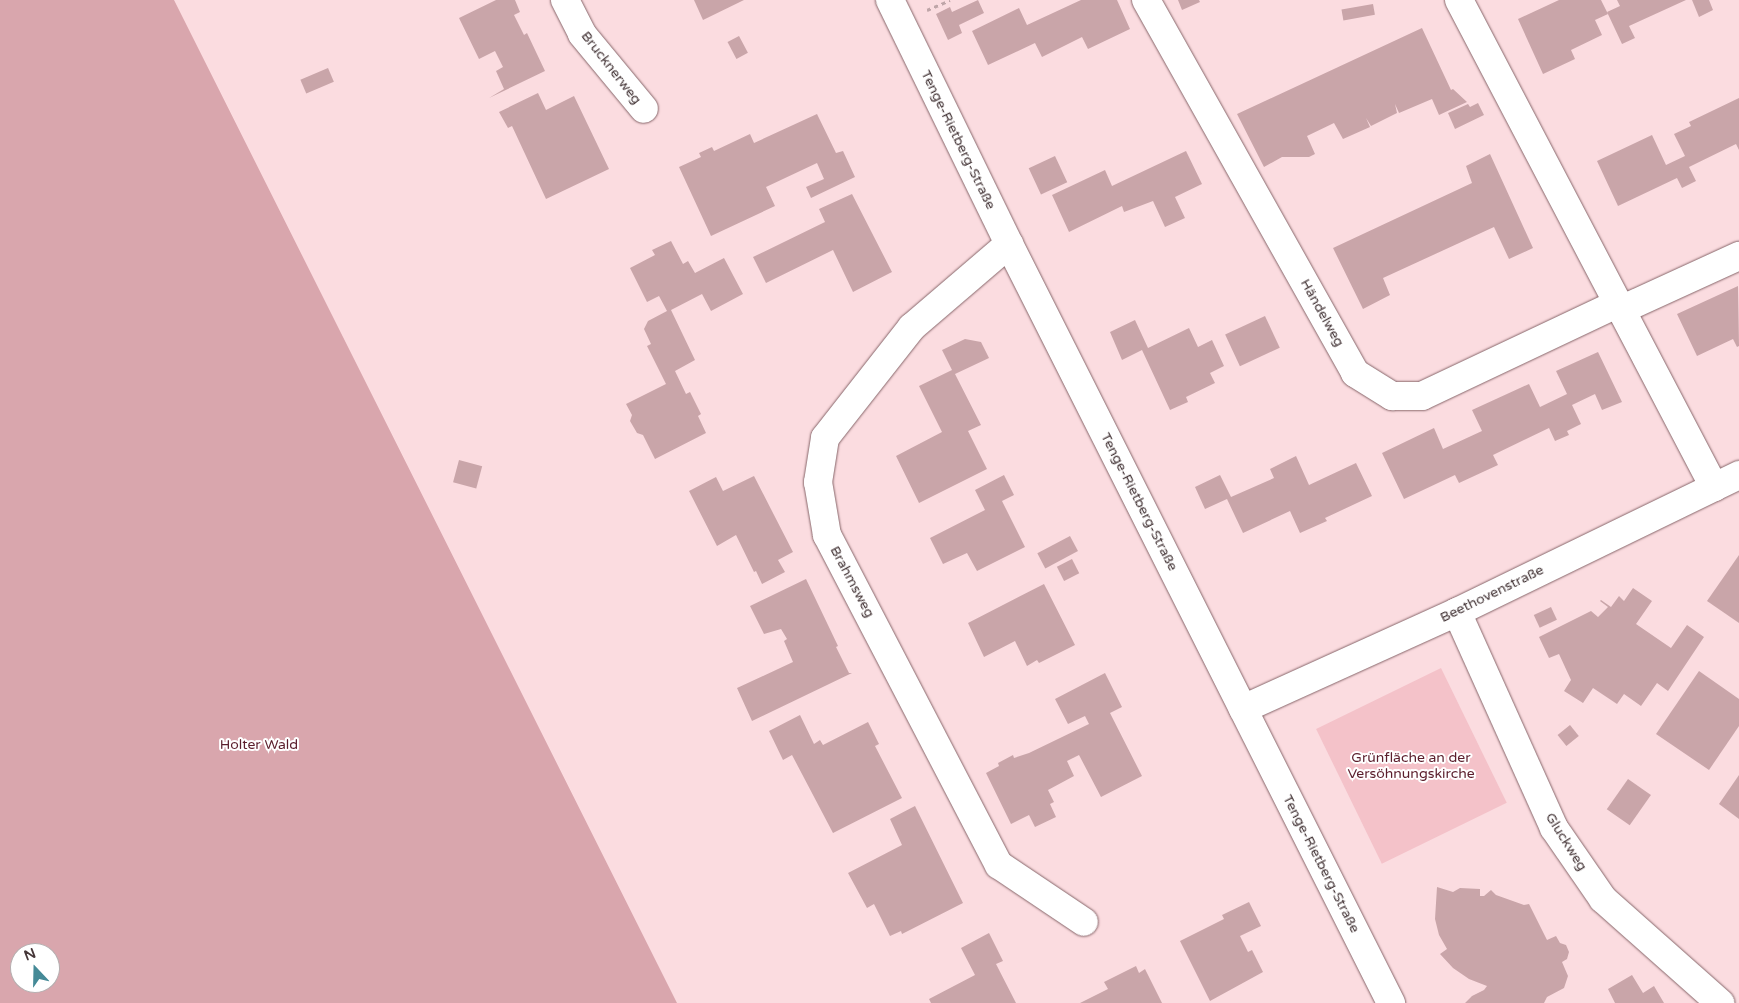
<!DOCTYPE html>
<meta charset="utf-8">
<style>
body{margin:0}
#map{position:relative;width:1739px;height:1003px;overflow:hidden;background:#fbdce0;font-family:"Varela Round",sans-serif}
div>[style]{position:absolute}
.green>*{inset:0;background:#f4c2c9;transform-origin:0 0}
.forest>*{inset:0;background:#d9a6ad}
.building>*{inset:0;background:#c9a5a9;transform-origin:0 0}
.path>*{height:3px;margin-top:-1.5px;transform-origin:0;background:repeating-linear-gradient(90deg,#bfa5a8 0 4px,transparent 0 8px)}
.roads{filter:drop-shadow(0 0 1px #87666a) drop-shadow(0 0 1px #87666a)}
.minor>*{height:28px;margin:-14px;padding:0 14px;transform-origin:14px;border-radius:14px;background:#fff}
span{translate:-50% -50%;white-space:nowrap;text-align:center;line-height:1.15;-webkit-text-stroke:4px #fff;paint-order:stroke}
.street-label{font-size:14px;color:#463739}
.park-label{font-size:14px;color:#5b1e2c}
.north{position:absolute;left:10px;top:943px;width:50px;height:50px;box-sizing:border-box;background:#fff;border:1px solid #b5afb0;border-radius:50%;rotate:339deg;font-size:14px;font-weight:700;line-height:20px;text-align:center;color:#463739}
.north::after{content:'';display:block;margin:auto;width:18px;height:22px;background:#458a97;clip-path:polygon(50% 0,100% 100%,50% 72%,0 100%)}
</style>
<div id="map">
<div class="green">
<div style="left:1441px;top:668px;width:150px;height:139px;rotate:64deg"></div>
</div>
<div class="forest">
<div style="clip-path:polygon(evenodd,0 0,174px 0,677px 1003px,0 1003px,0 0,20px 953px,50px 953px,50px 983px,20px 983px,20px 953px)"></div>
</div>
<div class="building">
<div style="clip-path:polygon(496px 0,515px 0,520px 12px,514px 15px,524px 35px,527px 33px,545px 71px,489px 98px,504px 89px,496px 71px,503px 67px,495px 51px,479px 59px,459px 18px)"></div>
<div style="clip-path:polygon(694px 0,744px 0,703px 20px)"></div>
<div style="clip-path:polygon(978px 0,984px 13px,959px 25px,962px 33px,948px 40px,936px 14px,950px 7px,952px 12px)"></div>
<div style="clip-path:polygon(1081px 0,1117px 0,1130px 29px,1088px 49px,1082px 37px,1042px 57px,1035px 43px,988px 65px,972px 31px,1019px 8px,1027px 25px)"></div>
<div style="clip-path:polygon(1178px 0,1199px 0,1200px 2px,1182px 10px)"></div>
<div style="clip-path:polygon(1559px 0,1601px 0,1608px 14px,1595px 20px,1602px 35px,1571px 50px,1575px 59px,1543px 74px,1518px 19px)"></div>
<div style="clip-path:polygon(1617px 0,1686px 0,1629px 26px,1635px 38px,1622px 44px,1607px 12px,1620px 6px)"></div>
<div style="clip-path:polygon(1692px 0,1709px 0,1713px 10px,1699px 17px)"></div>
<div style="left:1373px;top:4px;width:11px;height:32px;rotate:80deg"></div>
<div style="clip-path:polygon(1422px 28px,1451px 90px,1453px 89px,1467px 102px,1439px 115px,1432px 99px,1399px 113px,1395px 104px,1397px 113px,1371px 126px,1366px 118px,1370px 127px,1343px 139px,1334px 123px,1307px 136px,1315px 154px,1309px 157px,1282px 157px,1264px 167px,1237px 114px)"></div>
<div style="left:739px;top:36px;width:19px;height:13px;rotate:62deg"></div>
<div style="left:328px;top:68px;width:15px;height:30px;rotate:67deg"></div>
<div style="clip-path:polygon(538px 93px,546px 110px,574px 96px,609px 169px,546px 199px,512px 126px,508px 128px,499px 112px)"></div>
<div style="clip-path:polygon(1739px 98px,1739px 150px,1736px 144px,1689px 167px,1696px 181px,1682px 188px,1677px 178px,1618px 206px,1597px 161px,1652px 135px,1666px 165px,1685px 156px,1674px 134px,1691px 126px,1689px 122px)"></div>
<div style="clip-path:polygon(1478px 103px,1484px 115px,1455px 129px,1448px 113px,1468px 104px,1470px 107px)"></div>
<div style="clip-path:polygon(817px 114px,836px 153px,843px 151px,855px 177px,811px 198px,806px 187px,824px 179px,817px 163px,766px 187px,775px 206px,711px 236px,679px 167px,701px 157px,699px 153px,712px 147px,714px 151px,750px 134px,754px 143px)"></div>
<div style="clip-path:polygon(1186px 151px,1202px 184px,1175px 197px,1185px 218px,1165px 227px,1153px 201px,1124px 212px,1122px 206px,1069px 232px,1052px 195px,1105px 170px,1112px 186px)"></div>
<div style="clip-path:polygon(1490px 154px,1533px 248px,1509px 259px,1494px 227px,1383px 278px,1390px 295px,1363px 309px,1333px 248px,1472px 183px,1466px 166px)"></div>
<div style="left:1055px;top:156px;width:29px;height:29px;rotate:65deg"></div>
<div style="clip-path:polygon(852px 194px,892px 272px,853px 292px,833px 250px,766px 283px,753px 257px,825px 222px,819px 209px)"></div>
<div style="clip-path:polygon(671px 241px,683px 264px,688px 261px,695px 273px,724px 258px,743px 294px,711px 311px,702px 294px,671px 310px,695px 360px,675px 371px,686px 394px,690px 392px,701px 414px,698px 416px,706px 433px,655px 459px,643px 435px,637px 433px,630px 421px,632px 415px,626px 404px,666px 384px,647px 346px,651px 344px,644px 329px,648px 321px,667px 311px,659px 296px,647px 302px,630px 268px,655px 255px,652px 250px)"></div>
<div style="clip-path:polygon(1738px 286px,1739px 346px,1737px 347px,1733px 339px,1697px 356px,1677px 314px)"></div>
<div style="left:1265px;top:316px;width:35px;height:44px;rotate:65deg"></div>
<div style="clip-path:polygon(1135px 320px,1148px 348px,1189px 328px,1198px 347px,1212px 340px,1224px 366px,1210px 373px,1215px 383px,1186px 397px,1188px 402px,1170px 410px,1142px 350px,1122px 360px,1110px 332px)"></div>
<div style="clip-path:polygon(965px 339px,981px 342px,989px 358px,955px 374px,981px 425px,968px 431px,987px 469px,919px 503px,896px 456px,942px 432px,919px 386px,952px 370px,942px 350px)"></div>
<div style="clip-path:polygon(1598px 352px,1622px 402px,1602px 410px,1595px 394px,1572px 405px,1581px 424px,1567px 431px,1569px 435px,1555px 441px,1549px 428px,1493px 455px,1498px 465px,1459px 483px,1455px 475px,1404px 499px,1382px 453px,1434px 428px,1443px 449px,1482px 431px,1472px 410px,1529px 384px,1540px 407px,1567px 394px,1556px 371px)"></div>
<div style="clip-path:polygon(1296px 456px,1309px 485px,1356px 463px,1372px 496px,1325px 518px,1327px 521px,1300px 533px,1290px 511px,1243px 533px,1227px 499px,1205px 509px,1195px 487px,1220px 475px,1231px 497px,1274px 478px,1270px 469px)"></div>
<div style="left:459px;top:460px;width:24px;height:23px;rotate:15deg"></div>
<div style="clip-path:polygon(1004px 475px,1014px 495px,1002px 501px,1025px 547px,977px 571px,967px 553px,943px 564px,930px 538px,985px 510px,975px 490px)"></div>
<div style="clip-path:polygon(754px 476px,793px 552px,778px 560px,785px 572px,762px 584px,756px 571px,754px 572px,736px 535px,717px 546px,689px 491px,716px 477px,723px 491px)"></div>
<div style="left:1070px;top:536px;width:17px;height:37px;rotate:62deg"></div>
<div style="clip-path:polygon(1739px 555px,1739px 623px,1707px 601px)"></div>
<div style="left:1072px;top:559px;width:16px;height:17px;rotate:63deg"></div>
<div style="clip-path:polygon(806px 579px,838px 646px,836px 647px,849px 673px,852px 673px,752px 721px,737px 688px,793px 662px,784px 641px,787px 639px,781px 629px,764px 634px,750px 606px)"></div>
<div style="clip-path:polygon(1044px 584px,1075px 645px,1039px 663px,1037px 660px,1027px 666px,1015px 641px,984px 657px,968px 623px)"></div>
<div style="clip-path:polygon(1633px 588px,1652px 601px,1636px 624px,1671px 648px,1687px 625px,1704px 637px,1668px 691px,1657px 683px,1641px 706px,1624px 694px,1617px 704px,1593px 688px,1583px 703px,1564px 691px,1571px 680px,1559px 654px,1549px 658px,1539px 637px,1591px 611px,1598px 617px,1608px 607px,1600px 601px,1601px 600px,1611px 607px,1619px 596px,1624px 601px)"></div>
<div style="left:1551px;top:607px;width:14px;height:19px;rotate:65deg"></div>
<div style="clip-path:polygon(1699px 671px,1739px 699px,1739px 726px,1709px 770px,1656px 734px)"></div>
<div style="clip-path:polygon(1105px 673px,1122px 707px,1110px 713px,1142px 776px,1101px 797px,1079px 755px,1067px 761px,1074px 776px,1048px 790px,1054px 802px,1050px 804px,1056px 817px,1035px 827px,1029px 815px,1011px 824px,986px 773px,999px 766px,998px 763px,1013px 755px,1014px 758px,1029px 753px,1089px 724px,1085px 716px,1068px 724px,1055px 699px)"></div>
<div style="clip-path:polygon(800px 715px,814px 744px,820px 740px,823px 745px,868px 722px,879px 744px,875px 746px,902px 798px,833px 833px,792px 755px,783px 760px,769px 731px)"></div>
<div style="left:1570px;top:725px;width:14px;height:16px;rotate:51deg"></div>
<div style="clip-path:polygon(1739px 775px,1739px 819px,1719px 804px)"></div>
<div style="left:1628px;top:779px;width:28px;height:37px;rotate:35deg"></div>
<div style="clip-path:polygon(915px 806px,963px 903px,902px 934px,901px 931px,890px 936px,874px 904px,867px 908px,848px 873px,902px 845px,890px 819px)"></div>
<div style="clip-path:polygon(1437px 887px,1453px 892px,1460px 888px,1480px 889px,1480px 896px,1484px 896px,1491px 890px,1496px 895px,1524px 905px,1529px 904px,1547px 940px,1556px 936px,1560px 943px,1566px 945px,1569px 952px,1567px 959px,1562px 962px,1568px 976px,1564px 988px,1547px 997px,1544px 1003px,1465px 1003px,1472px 996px,1484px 990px,1487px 986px,1469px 979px,1453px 968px,1440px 954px,1447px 949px,1439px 935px,1435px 919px)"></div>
<div style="clip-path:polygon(1249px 902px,1261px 926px,1240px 936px,1248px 952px,1252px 950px,1263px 972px,1210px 1001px,1180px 941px,1224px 919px,1222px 915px)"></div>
<div style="clip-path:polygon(989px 933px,1003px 961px,996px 964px,1016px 1003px,931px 1003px,929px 999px,975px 975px,961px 948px)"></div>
<div style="clip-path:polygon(1136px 966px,1139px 973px,1145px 969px,1162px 1003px,1080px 1003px,1108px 989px,1104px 982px)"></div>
<div style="clip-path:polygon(1632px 975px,1643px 993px,1654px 986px,1664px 1003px,1615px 1003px,1608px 989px)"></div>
</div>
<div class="path">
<div style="left:927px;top:10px;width:25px;rotate:-23deg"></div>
</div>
<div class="roads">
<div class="minor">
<div style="left:565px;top:0;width:38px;rotate:63deg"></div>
<div style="left:582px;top:34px;width:97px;rotate:50.4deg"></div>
<div style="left:890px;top:0;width:271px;rotate:64deg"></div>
<div style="left:1009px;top:244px;width:850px;rotate:63.28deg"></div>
<div style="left:1146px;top:0;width:428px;rotate:60.7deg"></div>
<div style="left:1355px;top:373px;width:44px;rotate:31.9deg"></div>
<div style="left:1392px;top:396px;width:30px"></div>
<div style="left:1422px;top:396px;width:218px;rotate:-25.3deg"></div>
<div style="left:1459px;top:0;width:550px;rotate:62.36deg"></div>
<div style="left:1009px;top:244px;width:128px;rotate:139.4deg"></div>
<div style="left:912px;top:327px;width:141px;rotate:128.1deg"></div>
<div style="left:825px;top:438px;width:45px;rotate:99deg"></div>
<div style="left:818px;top:482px;width:54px;rotate:80.4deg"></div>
<div style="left:827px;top:535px;width:372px;rotate:62.5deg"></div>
<div style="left:999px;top:865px;width:102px;rotate:33.8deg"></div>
<div style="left:1623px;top:309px;width:128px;rotate:-24.6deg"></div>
<div style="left:1457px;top:612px;width:237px;rotate:65.8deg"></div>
<div style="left:1554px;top:828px;width:86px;rotate:55.4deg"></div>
<div style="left:1603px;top:899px;width:157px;rotate:41.6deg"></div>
<div style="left:1243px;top:709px;width:235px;rotate:-24.4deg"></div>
<div style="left:1457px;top:612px;width:314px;rotate:-25.9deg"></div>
</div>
</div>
<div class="street-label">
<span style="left:611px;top:68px;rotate:52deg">Brucknerweg</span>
<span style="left:958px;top:140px;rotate:64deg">Tenge-Rietberg-Straße</span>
<span style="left:1322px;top:313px;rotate:61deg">Händelweg</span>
<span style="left:1139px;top:502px;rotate:63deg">Tenge-Rietberg-Straße</span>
<span style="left:852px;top:582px;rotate:62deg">Brahmsweg</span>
<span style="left:1492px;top:594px;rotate:-26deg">Beethovenstraße</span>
<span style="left:1566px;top:842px;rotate:58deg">Gluckweg</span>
<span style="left:1321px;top:864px;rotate:63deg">Tenge-Rietberg-Straße</span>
</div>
<div class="park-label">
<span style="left:259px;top:745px">Holter Wald</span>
<span style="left:1411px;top:766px">Grünfläche an der<br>Versöhnungskirche</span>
</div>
<div class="north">N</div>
</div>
